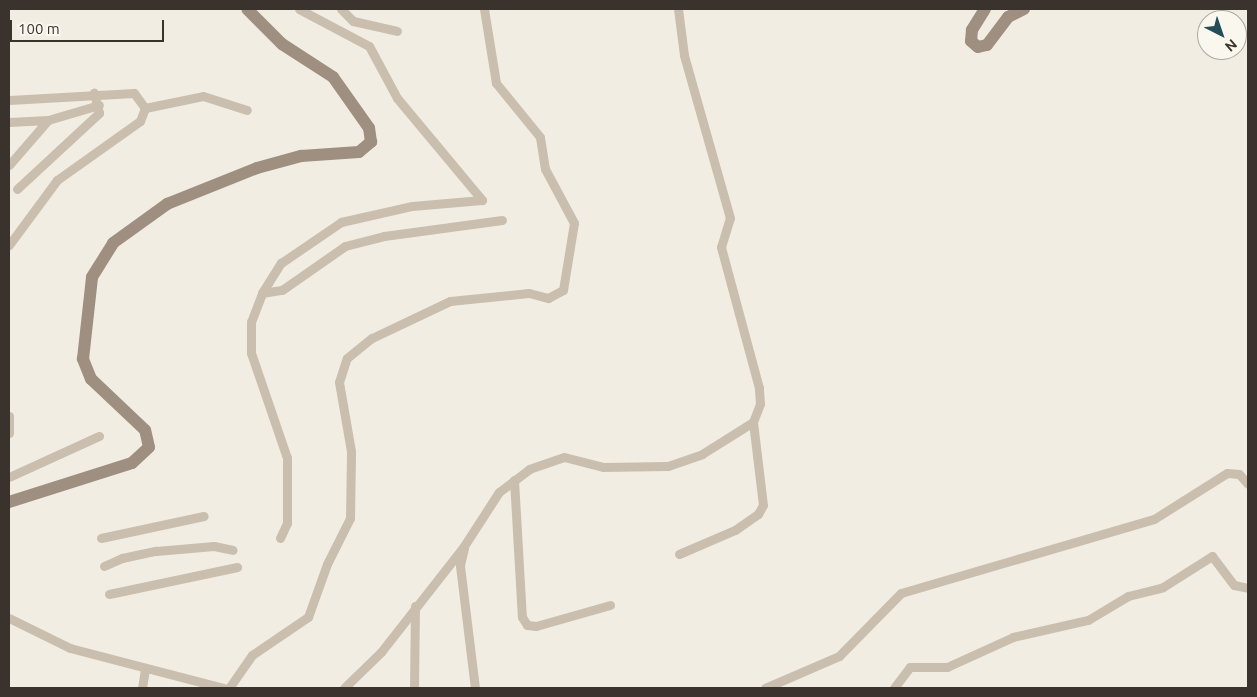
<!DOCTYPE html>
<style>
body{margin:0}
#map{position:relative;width:1257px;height:697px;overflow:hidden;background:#f2ede2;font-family:Ubuntu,sans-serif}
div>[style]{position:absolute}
.street>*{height:9px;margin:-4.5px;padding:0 4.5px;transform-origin:4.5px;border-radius:4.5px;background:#cabfae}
.secondary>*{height:12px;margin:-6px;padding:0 6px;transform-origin:6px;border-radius:6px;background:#9e8f80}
span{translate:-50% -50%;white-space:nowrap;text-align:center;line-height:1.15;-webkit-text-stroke:4.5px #faf7ef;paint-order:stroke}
.frame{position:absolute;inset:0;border:10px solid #3a322c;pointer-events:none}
.north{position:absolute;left:1197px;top:10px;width:50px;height:50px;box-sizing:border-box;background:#faf7ef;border:1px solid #ada8a1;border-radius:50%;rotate:139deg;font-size:14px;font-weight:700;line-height:20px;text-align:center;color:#3a322c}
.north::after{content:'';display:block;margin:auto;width:18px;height:22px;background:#244d59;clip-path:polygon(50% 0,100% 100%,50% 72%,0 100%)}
.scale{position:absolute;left:10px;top:20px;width:154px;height:22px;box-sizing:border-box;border:2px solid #3a322c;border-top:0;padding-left:6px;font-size:15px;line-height:18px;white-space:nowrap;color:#3a322c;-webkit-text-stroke:4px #faf7ef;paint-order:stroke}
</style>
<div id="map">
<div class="street">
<div style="left:299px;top:9px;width:79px;rotate:27.9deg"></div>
<div style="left:369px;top:46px;width:59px;rotate:61.7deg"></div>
<div style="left:397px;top:98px;width:133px;rotate:50.2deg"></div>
<div style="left:341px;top:9px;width:17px;rotate:45deg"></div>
<div style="left:353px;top:21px;width:45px;rotate:12.8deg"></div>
<div style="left:9px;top:100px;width:125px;rotate:-3.2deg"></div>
<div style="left:134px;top:93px;width:19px;rotate:54deg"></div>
<div style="left:145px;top:108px;width:14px;rotate:111deg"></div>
<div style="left:140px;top:121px;width:102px;rotate:144.6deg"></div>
<div style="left:57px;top:180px;width:81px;rotate:126.4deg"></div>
<div style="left:145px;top:108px;width:59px;rotate:-11.7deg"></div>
<div style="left:203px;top:96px;width:46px;rotate:17.7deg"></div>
<div style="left:48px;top:120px;width:53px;rotate:-16.4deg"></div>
<div style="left:9px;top:122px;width:39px;rotate:-3deg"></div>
<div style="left:48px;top:120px;width:60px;rotate:130.9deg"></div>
<div style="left:17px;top:189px;width:112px;rotate:-42.8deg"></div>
<div style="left:99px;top:113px;width:21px;rotate:-104deg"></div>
<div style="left:262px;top:293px;width:20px;rotate:-9deg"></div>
<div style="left:282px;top:290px;width:77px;rotate:-34.9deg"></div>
<div style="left:345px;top:246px;width:40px;rotate:-14.4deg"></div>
<div style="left:384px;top:236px;width:119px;rotate:-7.7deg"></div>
<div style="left:9px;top:416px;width:17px;rotate:90deg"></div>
<div style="left:9px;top:477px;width:99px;rotate:-24.5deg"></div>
<div style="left:514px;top:480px;width:137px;rotate:86.7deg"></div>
<div style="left:522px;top:617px;width:9px;rotate:58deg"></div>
<div style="left:527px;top:625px;width:9px;rotate:6deg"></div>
<div style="left:536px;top:626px;width:77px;rotate:-15.8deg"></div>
<div style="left:101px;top:538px;width:105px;rotate:-12.1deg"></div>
<div style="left:280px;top:538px;width:17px;rotate:-65deg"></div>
<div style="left:287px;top:523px;width:65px;rotate:-90deg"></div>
<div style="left:287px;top:458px;width:111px;rotate:-108.9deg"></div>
<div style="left:251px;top:353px;width:31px;rotate:-90deg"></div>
<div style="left:251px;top:322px;width:31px;rotate:-69deg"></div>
<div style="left:262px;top:293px;width:36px;rotate:-58deg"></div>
<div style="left:281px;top:263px;width:73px;rotate:-34.3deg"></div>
<div style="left:341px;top:222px;width:73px;rotate:-12.7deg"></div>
<div style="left:412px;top:206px;width:70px;rotate:-4.9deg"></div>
<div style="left:464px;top:548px;width:18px;rotate:103deg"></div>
<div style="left:460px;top:566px;width:123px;rotate:83deg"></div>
<div style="left:679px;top:554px;width:61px;rotate:-23.2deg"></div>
<div style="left:735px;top:530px;width:28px;rotate:-35deg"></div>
<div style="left:758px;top:514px;width:10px;rotate:-61deg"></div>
<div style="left:763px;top:505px;width:84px;rotate:-96.9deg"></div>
<div style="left:104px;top:566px;width:20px;rotate:-24deg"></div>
<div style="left:122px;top:558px;width:35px;rotate:-12deg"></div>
<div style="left:156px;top:551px;width:58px;rotate:-4.9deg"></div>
<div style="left:214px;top:546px;width:19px;rotate:12deg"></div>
<div style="left:109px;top:594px;width:131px;rotate:-11.9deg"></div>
<div style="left:9px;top:618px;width:68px;rotate:26.2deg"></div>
<div style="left:70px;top:648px;width:159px;rotate:14.6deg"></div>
<div style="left:142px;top:688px;width:18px;rotate:-81deg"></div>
<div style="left:229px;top:688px;width:40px;rotate:-55.1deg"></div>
<div style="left:252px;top:655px;width:68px;rotate:-34.2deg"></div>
<div style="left:308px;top:617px;width:56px;rotate:-70.3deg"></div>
<div style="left:327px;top:564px;width:51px;rotate:-63.4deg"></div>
<div style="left:350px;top:518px;width:67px;rotate:-89.1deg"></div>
<div style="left:351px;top:451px;width:70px;rotate:-99.9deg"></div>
<div style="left:339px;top:382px;width:25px;rotate:-72deg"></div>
<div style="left:347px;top:358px;width:32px;rotate:-39deg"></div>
<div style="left:372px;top:338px;width:86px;rotate:-25.4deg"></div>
<div style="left:450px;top:301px;width:79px;rotate:-5.8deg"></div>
<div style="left:529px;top:293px;width:20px;rotate:15deg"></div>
<div style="left:548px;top:298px;width:17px;rotate:-28deg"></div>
<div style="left:563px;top:290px;width:68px;rotate:-80.7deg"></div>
<div style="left:574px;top:223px;width:61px;rotate:-118.2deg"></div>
<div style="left:545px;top:169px;width:32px;rotate:-99deg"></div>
<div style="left:540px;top:137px;width:70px;rotate:-129.2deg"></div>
<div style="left:496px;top:83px;width:75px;rotate:-99.2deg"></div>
<div style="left:344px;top:688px;width:52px;rotate:-44.2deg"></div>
<div style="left:381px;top:652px;width:135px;rotate:-51.9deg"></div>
<div style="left:464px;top:546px;width:64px;rotate:-57.1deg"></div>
<div style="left:499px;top:492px;width:38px;rotate:-37deg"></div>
<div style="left:529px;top:469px;width:37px;rotate:-19deg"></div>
<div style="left:564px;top:457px;width:40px;rotate:14.4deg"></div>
<div style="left:603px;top:467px;width:65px;rotate:-0.9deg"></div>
<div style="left:668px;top:466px;width:36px;rotate:-19deg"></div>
<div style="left:702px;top:454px;width:60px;rotate:-32.1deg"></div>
<div style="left:753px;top:422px;width:19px;rotate:-69deg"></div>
<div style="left:760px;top:404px;width:16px;rotate:-94deg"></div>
<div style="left:759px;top:388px;width:146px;rotate:-105.1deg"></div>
<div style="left:721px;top:247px;width:30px;rotate:-73deg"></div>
<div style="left:730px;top:218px;width:169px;rotate:-105.8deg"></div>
<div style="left:684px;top:55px;width:46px;rotate:-97.4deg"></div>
<div style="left:414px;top:688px;width:82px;rotate:-89.3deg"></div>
<div style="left:765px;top:688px;width:81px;rotate:-23.4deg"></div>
<div style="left:839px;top:656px;width:88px;rotate:-45.5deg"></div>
<div style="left:901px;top:593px;width:264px;rotate:-16.3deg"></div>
<div style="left:1154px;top:519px;width:86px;rotate:-32.2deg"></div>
<div style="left:1227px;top:473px;width:12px;rotate:5deg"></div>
<div style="left:1239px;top:474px;width:13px;rotate:48deg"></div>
<div style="left:894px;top:688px;width:26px;rotate:-53deg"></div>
<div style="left:910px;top:667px;width:37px"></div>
<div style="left:947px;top:667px;width:72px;rotate:-24.4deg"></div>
<div style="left:1013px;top:637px;width:77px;rotate:-12.8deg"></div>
<div style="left:1088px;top:620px;width:47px;rotate:-31deg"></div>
<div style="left:1128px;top:596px;width:36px;rotate:-14deg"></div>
<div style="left:1163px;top:587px;width:58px;rotate:-32.3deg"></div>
<div style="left:1212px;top:556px;width:36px;rotate:53deg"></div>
<div style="left:1234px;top:585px;width:14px;rotate:12deg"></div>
</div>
<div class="secondary">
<div style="left:985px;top:9px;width:25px;rotate:122deg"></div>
<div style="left:972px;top:30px;width:11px;rotate:95deg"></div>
<div style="left:971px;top:41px;width:9px;rotate:41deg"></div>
<div style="left:978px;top:47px;width:9px;rotate:-13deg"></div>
<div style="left:987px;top:45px;width:35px;rotate:-53deg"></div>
<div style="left:1008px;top:17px;width:18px;rotate:-27deg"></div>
<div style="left:9px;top:502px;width:129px;rotate:-17.6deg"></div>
<div style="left:132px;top:463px;width:23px;rotate:-43deg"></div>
<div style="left:149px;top:447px;width:17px;rotate:-103deg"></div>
<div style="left:145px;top:430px;width:74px;rotate:-136.6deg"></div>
<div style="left:91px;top:379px;width:22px;rotate:-112deg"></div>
<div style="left:83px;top:359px;width:82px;rotate:-83.7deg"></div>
<div style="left:92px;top:277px;width:40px;rotate:-58deg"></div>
<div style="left:113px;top:243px;width:67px;rotate:-35.8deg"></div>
<div style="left:167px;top:204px;width:97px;rotate:-21.8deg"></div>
<div style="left:257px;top:168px;width:46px;rotate:-15.3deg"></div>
<div style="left:301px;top:156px;width:58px;rotate:-3.9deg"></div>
<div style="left:359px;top:152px;width:16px;rotate:-40deg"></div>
<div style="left:371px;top:142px;width:14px;rotate:-98deg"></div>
<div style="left:369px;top:128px;width:62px;rotate:-125.2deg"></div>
<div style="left:333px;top:77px;width:61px;rotate:-147.1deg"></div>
<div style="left:282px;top:44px;width:49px;rotate:-135deg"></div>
</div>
<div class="frame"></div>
<div class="north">N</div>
<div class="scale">100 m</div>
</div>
